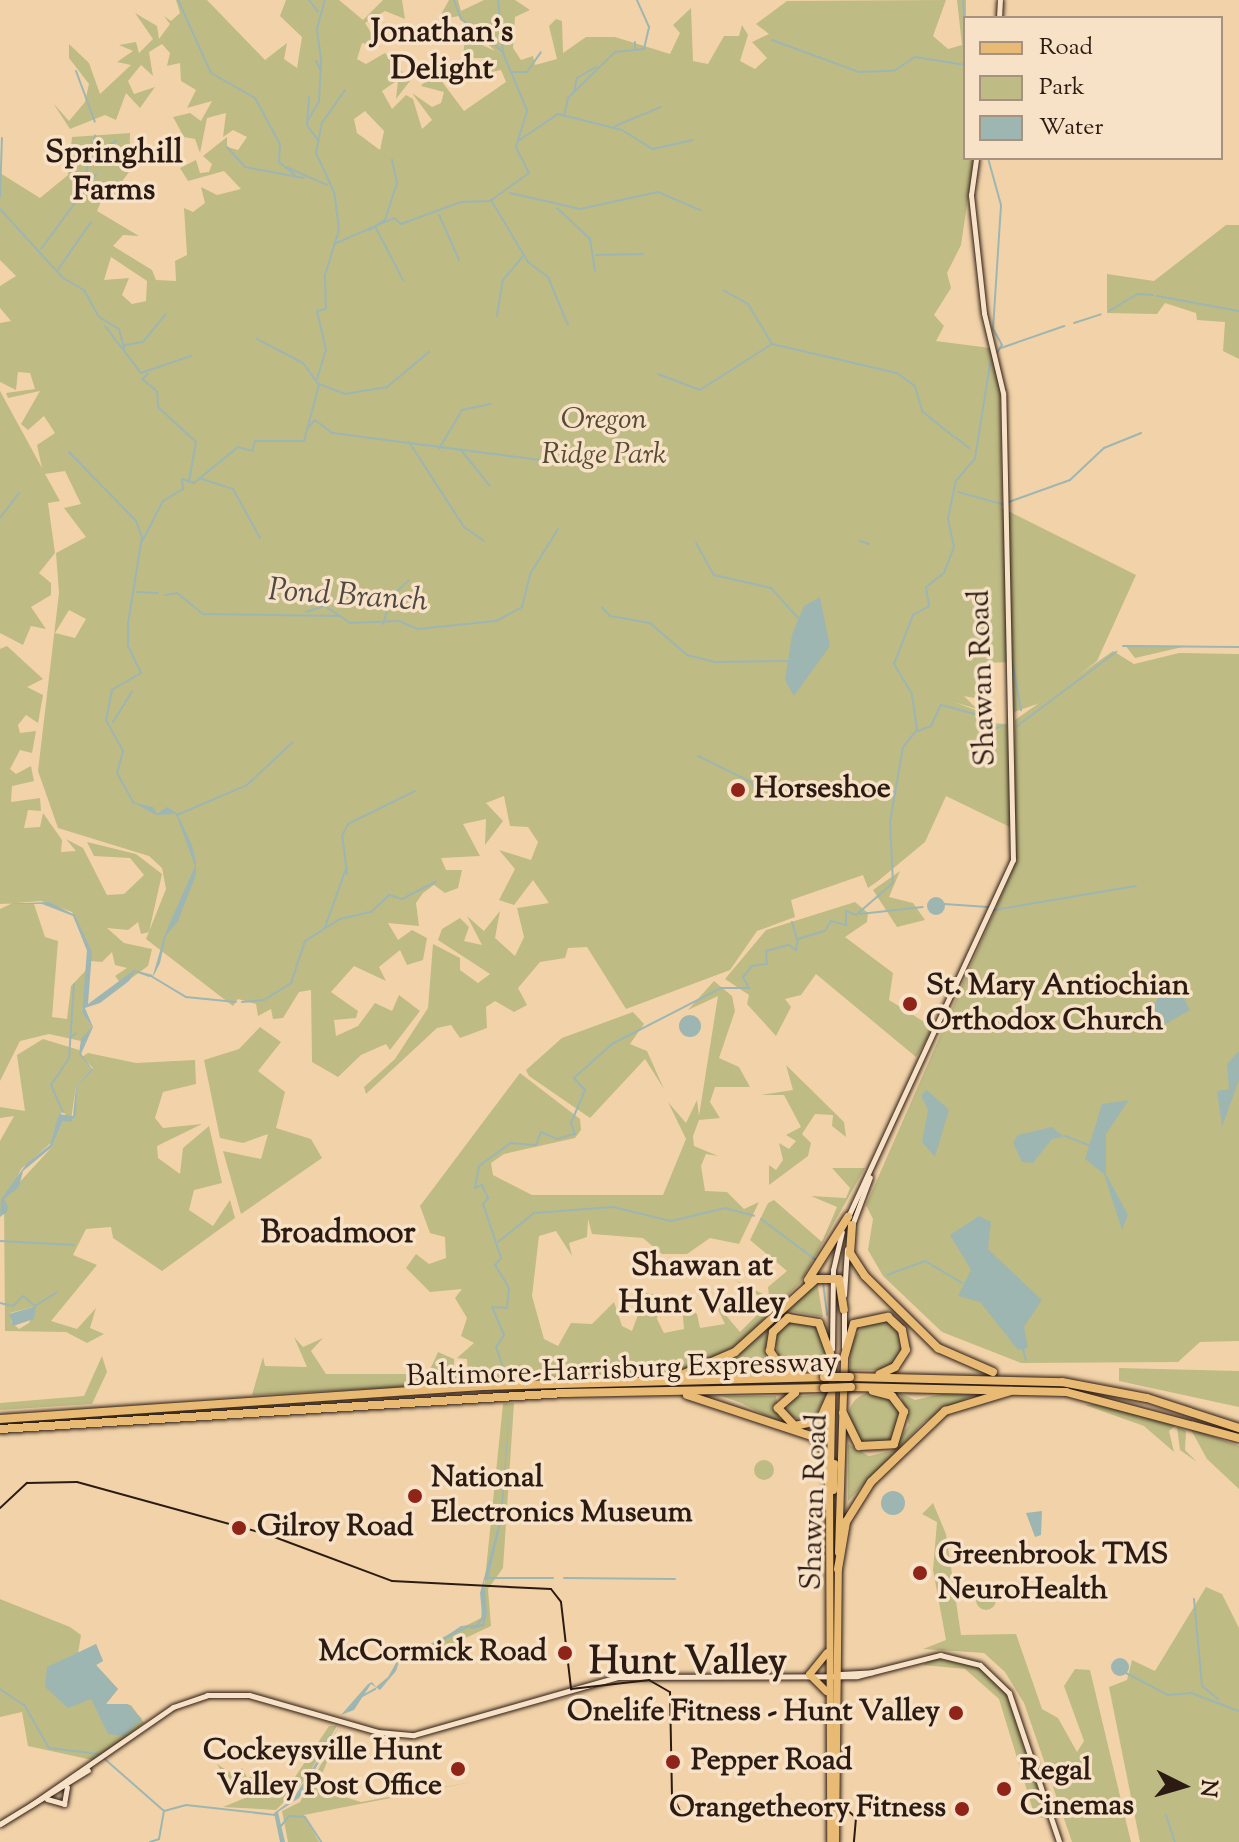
<!DOCTYPE html>
<style>
body{margin:0}
#map{position:relative;width:1239px;height:1842px;overflow:hidden;background:#f2d3a9;font-family:"Sorts Mill Goudy",serif}
div>[style]{position:absolute}
.green>*{inset:0;background:#bfbb84}
.round{border-radius:50%}
.water>*{inset:0;background:#9eb6b2}
.stream>*{height:2px;margin:-1px;padding:0 1px;transform-origin:1px;border-radius:1px;background:#9eb6b2}
.roads{filter:drop-shadow(0 0 2px #2b1b13) drop-shadow(0 0 2px #2b1b13)}
.secondary>*{height:5px;margin:-2.5px;padding:0 2.5px;transform-origin:2.5px;border-radius:2.5px;background:#f7e2c7}
.primary>*{height:7px;margin:-3.5px;padding:0 3.5px;transform-origin:3.5px;border-radius:3.5px;background:#e9ba74}
.highway>*{height:8px;margin:-4px;padding:0 4px;transform-origin:4px;border-radius:4px;background:#e9ba74}
.tram>*{height:2px;margin:-1px;padding:0 1px;transform-origin:1px;border-radius:1px;background:#2b1b13}
.bridges{filter:drop-shadow(0 0 2px #2b1b13) drop-shadow(0 0 2px #2b1b13)}
.highway-bridge>*{height:8px;margin:-4px;padding:0 4px;transform-origin:4px;border-radius:4px;background:#e9ba74}
.dots>*{width:22px;height:22px;translate:-50% -50%;box-sizing:border-box;border:4px solid #f7e2c7;border-radius:50%}
span{translate:-50% -50%;white-space:nowrap;text-align:center;line-height:1.15;-webkit-text-stroke:7px #f7e2c7;paint-order:stroke}
.park-label{font-size:30px;color:#574b35;font-style:italic}
.street-label{font-size:30px;color:#2b1b13}
.poi-label{font-size:30px;color:#2b1b13;font-weight:700}
.left{translate:0 -50%;text-align:left}
.right{translate:-100% -50%;text-align:right}
.neighbourhood-label{font-size:32px;color:#2b1b13;font-weight:700}
.water-label{font-size:32px;color:#4e4a43;font-style:italic}
.district-label{font-size:38px;color:#2b1b13;font-weight:700}
.legend{position:absolute;left:963px;top:16px;width:260px;height:144px;box-sizing:border-box;background:#f7e2c7;border:2px solid #a5927f;margin:0;padding:10px 14px;list-style:none;font-size:24px;color:#2b1b13}
.legend li{display:flex;align-items:center;gap:16px;height:40px}
.legend b{width:40px;border:2px solid #a5927f}
.north{position:absolute;left:1143px;top:1746px;width:80px;height:80px;-webkit-text-stroke:6px #f7e2c7;paint-order:stroke;rotate:95deg;font-size:22px;font-weight:700;line-height:32px;text-align:center;color:#2b1b13}
.north::after{content:'';display:block;margin:auto;width:28px;height:36px;background:#2b1b13;clip-path:polygon(50% 0,100% 100%,50% 72%,0 100%)}
</style>
<div id="map">
<div class="green">
<div style="clip-path:polygon(evenodd,176px 0,207px 0,265px 60px,287px 43px,284px 59px,297px 68px,302px 37px,280px 16px,286px 0,339px 0,363px 20px,383px 0,402px 0,405px 19px,385px 11px,365px 23px,380px 47px,362px 43px,357px 59px,366px 64px,385px 53px,408px 78px,420px 68px,396px 99px,398px 80px,382px 91px,392px 109px,406px 95px,413px 99px,422px 129px,432px 120px,412px 93px,432px 107px,441px 103px,444px 92px,421px 86px,434px 71px,464px 111px,506px 82px,501px 70px,476px 75px,484px 58px,463px 58px,465px 37px,495px 51px,459px 16px,438px 20px,449px 0,458px 0,461px 11px,484px 0,515px 0,530px 10px,515px 17px,513px 48px,521px 60px,533px 56px,535px 65px,557px 59px,549px 26px,556px 19px,562px 21px,563px 53px,586px 37px,615px 37px,670px 54px,680px 33px,673px 25px,691px 8px,693px 61px,708px 64px,724px 36px,739px 36px,742px 25px,748px 35px,740px 61px,755px 69px,767px 58px,752px 42px,769px 34px,756px 24px,787px 1px,946px 0,933px 36px,948px 49px,962px 45px,957px 0,966px 0,965px 158px,974px 158px,961px 245px,947px 273px,951px 288px,934px 315px,944px 326px,936px 341px,990px 348px,1000px 388px,1002px 508px,1136px 575px,1097px 661px,1046px 701px,1014px 712px,1010px 662px,984px 663px,984px 687px,974px 698px,964px 696px,977px 709px,954px 702px,989px 715px,989px 723px,1007px 724px,1012px 828px,946px 796px,925px 842px,878px 881px,868px 888px,863px 875px,791px 900px,795px 917px,757px 931px,730px 970px,626px 1009px,587px 947px,568px 948px,565px 958px,540px 962px,518px 988px,527px 1005px,514px 1012px,495px 1001px,486px 1007px,487px 1028px,460px 1038px,451px 1025px,437px 1028px,366px 1094px,364px 1087px,395px 1059px,428px 1008px,433px 944px,460px 958px,460px 970px,478px 983px,490px 974px,438px 940px,442px 929px,460px 918px,469px 927px,464px 941px,482px 945px,467px 916px,484px 931px,500px 911px,495px 938px,515px 956px,524px 937px,517px 908px,549px 903px,533px 880px,514px 905px,499px 900px,515px 869px,499px 850px,531px 860px,538px 842px,528px 827px,510px 826px,504px 796px,486px 803px,503px 821px,485px 845px,486px 819px,463px 824px,480px 856px,441px 858px,446px 870px,462px 870px,458px 888px,445px 893px,434px 885px,423px 893px,416px 903px,419px 926px,388px 923px,398px 940px,412px 930px,427px 938px,423px 960px,407px 965px,400px 950px,379px 967px,386px 981px,354px 966px,331px 992px,358px 1011px,356px 1018px,334px 1020px,336px 1036px,358px 1026px,375px 1003px,392px 1011px,399px 995px,420px 1011px,390px 1050px,386px 1044px,361px 1055px,338px 1077px,312px 1062px,311px 990px,299px 992px,283px 1018px,273px 1019px,271px 1009px,258px 1016px,256px 1004px,238px 999px,233px 1006px,146px 939px,166px 889px,162px 868px,149px 856px,58px 828px,38px 771px,59px 593px,56px 553px,86px 537px,64px 508px,81px 504px,65px 471px,45px 474px,60px 501px,48px 503px,55px 553px,39px 573px,51px 583px,51px 595px,31px 607px,46px 629px,31px 626px,23px 645px,0 633px,0 391px,42px 468px,37px 445px,55px 433px,44px 416px,28px 430px,21px 424px,40px 391px,8px 398px,6px 393px,35px 389px,30px 373px,18px 372px,16px 390px,0 382px,0 323px,11px 321px,0 308px,0 286px,16px 276px,0 260px,0 173px,40px 198px,68px 175px,72px 137px,130px 133px,129px 172px,115px 191px,132px 198px,103px 197px,97px 211px,139px 236px,123px 235px,113px 246px,152px 270px,156px 280px,176px 281px,175px 261px,187px 255px,184px 208px,193px 212px,205px 203px,201px 187px,217px 195px,241px 189px,224px 171px,188px 181px,180px 168px,196px 160px,200px 173px,209px 172px,212px 164px,203px 156px,227px 137px,227px 147px,238px 150px,247px 137px,233px 130px,223px 137px,226px 113px,207px 118px,200px 153px,195px 139px,184px 137px,173px 117px,190px 113px,201px 121px,212px 101px,187px 108px,196px 90px,181px 81px,180px 63px,167px 66px,170px 53px,162px 44px,149px 52px,153px 76px,141px 65px,128px 81px,134px 94px,155px 87px,140px 108px,126px 93px,116px 120px,105px 115px,70px 129px,53px 103px,69px 121px,85px 102px,89px 84px,69px 58px,69px 44px,89px 63px,100px 94px,131px 65px,117px 62px,133px 51px,119px 45px,136px 42px,139px 53px,153px 39px,135px 13px,157px 26px,159px 39px,170px 24px,164px 16px,171px 21px,180px 13px,176px 0,365px 111px,384px 131px,380px 150px,357px 133px,354px 119px,365px 111px,176px 0,111px 257px,147px 281px,146px 301px,132px 304px,122px 295px,129px 278px,104px 280px,111px 257px,176px 0,69px 610px,86px 619px,75px 638px,55px 633px,69px 610px)"></div>
<div style="clip-path:polygon(1226px 225px,1239px 225px,1239px 359px,1223px 351px,1225px 322px,1197px 320px,1196px 313px,1165px 303px,1157px 314px,1107px 313px,1107px 274px,1154px 281px)"></div>
<div style="clip-path:polygon(1125px 645px,1187px 646px,1135px 658px)"></div>
<div style="clip-path:polygon(7px 646px,43px 679px,27px 687px,43px 695px,38px 723px,26px 715px,18px 725px,20px 733px,36px 731px,32px 753px,20px 750px,10px 769px,16px 774px,31px 766px,34px 781px,12px 786px,11px 802px,40px 798px,41px 811px,28px 810px,24px 828px,40px 827px,43px 813px,62px 840px,61px 852px,76px 851px,66px 839px,83px 848px,107px 895px,124px 894px,144px 875px,130px 858px,94px 856px,87px 842px,136px 854px,162px 874px,149px 932px,141px 934px,138px 922px,128px 930px,107px 928px,124px 943px,152px 949px,148px 966px,122px 985px,115px 976px,127px 968px,115px 965px,112px 952px,102px 962px,91px 961px,72px 912px,41px 901px,0 904px,0 649px)"></div>
<div style="clip-path:polygon(1113px 651px,1134px 664px,1179px 653px,1239px 654px,1239px 1341px,1200px 1342px,1178px 1362px,1021px 1363px,942px 1332px,883px 1276px,868px 1250px,873px 1219px,866px 1205px,1013px 869px,1015px 720px)"></div>
<div style="clip-path:polygon(900px 871px,889px 897px,913px 903px,925px 920px,897px 927px,873px 890px)"></div>
<div style="clip-path:polygon(15px 902px,34px 904px,45px 937px,58px 941px,52px 1017px,67px 1019px,71px 986px,89px 967px,82px 1013px,92px 1027px,81px 1041px,49px 1034px,20px 1041px,0 1081px,0 909px)"></div>
<div style="clip-path:polygon(855px 902px,868px 913px,867px 922px,845px 937px,893px 973px,889px 1000px,934px 1028px,916px 1057px,816px 974px,801px 995px,785px 999px,791px 1007px,776px 1036px,747px 1004px,749px 995px,725px 979px,766px 930px)"></div>
<div style="clip-path:polygon(714px 981px,732px 996px,735px 1011px,719px 1058px,739px 1067px,750px 1087px,715px 1087px,710px 1102px,720px 1118px,699px 1120px,693px 1136px,694px 1146px,718px 1156px,706px 1154px,701px 1166px,705px 1191px,727px 1192px,744px 1209px,759px 1202px,739px 1244px,710px 1238px,687px 1254px,662px 1254px,643px 1238px,592px 1234px,588px 1219px,587px 1237px,569px 1243px,572px 1256px,556px 1231px,539px 1236px,532px 1296px,544px 1339px,558px 1346px,571px 1323px,592px 1324px,614px 1302px,622px 1326px,632px 1331px,646px 1293px,661px 1296px,657px 1319px,664px 1333px,684px 1329px,682px 1304px,697px 1314px,700px 1328px,725px 1324px,713px 1300px,740px 1332px,769px 1303px,735px 1280px,769px 1297px,768px 1287px,787px 1271px,750px 1240px,768px 1203px,774px 1200px,822px 1242px,837px 1207px,811px 1196px,846px 1198px,850px 1188px,832px 1168px,865px 1168px,800px 1283px,738px 1345px,679px 1373px,252px 1395px,263px 1357px,265px 1366px,307px 1367px,294px 1337px,303px 1347px,323px 1338px,311px 1351px,326px 1374px,428px 1374px,438px 1352px,454px 1359px,454px 1374px,468px 1372px,467px 1359px,457px 1358px,474px 1343px,461px 1336px,467px 1318px,455px 1298px,462px 1289px,430px 1292px,406px 1268px,416px 1254px,429px 1264px,446px 1258px,445px 1237px,430px 1233px,420px 1206px,520px 1073px,580px 1119px,581px 1130px,575px 1138px,504px 1154px,491px 1163px,493px 1175px,532px 1195px,663px 1195px,686px 1139px,668px 1102px,686px 1123px,697px 1100px,699px 1116px,718px 996px,688px 1010px)"></div>
<div style="clip-path:polygon(633px 1012px,644px 1024px,630px 1044px,647px 1051px,664px 1089px,645px 1059px,590px 1118px,529px 1076px,526px 1070px,562px 1038px)"></div>
<div style="clip-path:polygon(260px 1027px,281px 1042px,258px 1071px,285px 1092px,276px 1128px,311px 1139px,322px 1158px,241px 1214px,223px 1151px,261px 1159px,268px 1134px,243px 1143px,220px 1138px,204px 1060px,239px 1049px)"></div>
<div style="clip-path:polygon(43px 1039px,79px 1050px,91px 1069px,76px 1086px,71px 1120px,62px 1111px,52px 1142px,21px 1169px,0 1215px,0 1141px,14px 1116px,0 1118px,0 1107px,25px 1111px,17px 1055px)"></div>
<div style="clip-path:polygon(evenodd,88px 1053px,136px 1063px,195px 1060px,196px 1084px,163px 1092px,155px 1118px,163px 1128px,202px 1124px,157px 1146px,158px 1158px,180px 1174px,183px 1148px,209px 1126px,222px 1183px,194px 1190px,189px 1210px,213px 1226px,230px 1200px,235px 1218px,162px 1271px,113px 1238px,111px 1227px,86px 1229px,73px 1255px,97px 1265px,51px 1321px,77px 1329px,96px 1308px,90px 1328px,104px 1334px,87px 1343px,66px 1332px,5px 1331px,4px 1199px,52px 1147px,63px 1121px,73px 1120px,77px 1086px,93px 1068px,82px 1057px,88px 1053px,36px 1306px,29px 1323px,19px 1329px,11px 1322px,10px 1313px,36px 1306px)"></div>
<div style="clip-path:polygon(786px 1065px,844px 1122px,846px 1137px,832px 1126px,833px 1115px,815px 1114px,802px 1134px,811px 1143px,808px 1156px,769px 1185px,769px 1165px,776px 1170px,783px 1160px,779px 1143px,789px 1149px,796px 1141px,786px 1135px,801px 1127px,784px 1095px,761px 1095px,793px 1090px)"></div>
<div style="clip-path:polygon(817px 1282px,823px 1317px,790px 1311px,768px 1334px,766px 1356px,777px 1371px,722px 1370px)"></div>
<div style="clip-path:polygon(869px 1318px,893px 1321px,904px 1340px,901px 1358px,884px 1370px,850px 1370px,850px 1343px)"></div>
<div style="clip-path:polygon(789px 1320px,814px 1323px,827px 1344px,823px 1371px,780px 1364px,774px 1334px)"></div>
<div style="clip-path:polygon(102px 1356px,107px 1372px,92px 1404px,0 1410px,0 1403px,84px 1396px)"></div>
<div style="clip-path:polygon(1119px 1368px,1239px 1371px,1239px 1407px,1119px 1381px)"></div>
<div style="clip-path:polygon(954px 1391px,973px 1395px,924px 1422px,848px 1501px,848px 1444px,869px 1456px,891px 1451px,909px 1425px,900px 1393px,915px 1400px)"></div>
<div class="round" style="left:848px;top:1392px;width:52px;height:52px"></div>
<div style="clip-path:polygon(827px 1394px,812px 1421px,785px 1416px,791px 1397px)"></div>
<div style="clip-path:polygon(722px 1396px,776px 1396px,780px 1423px,741px 1403px)"></div>
<div style="clip-path:polygon(514px 1403px,503px 1568px,488px 1589px,491px 1626px,425px 1657px,414px 1652px,481px 1618px,503px 1404px)"></div>
<div style="clip-path:polygon(1095px 1404px,1177px 1424px,1169px 1431px,1174px 1452px,1144px 1426px,1085px 1405px)"></div>
<div style="clip-path:polygon(1177px 1427px,1186px 1431px,1185px 1450px,1197px 1462px,1180px 1450px)"></div>
<div style="clip-path:polygon(1190px 1428px,1239px 1446px,1239px 1489px,1207px 1459px)"></div>
<div class="round" style="left:754px;top:1460px;width:20px;height:20px"></div>
<div style="clip-path:polygon(933px 1503px,946px 1534px,961px 1635px,1016px 1634px,1042px 1709px,1058px 1718px,1077px 1752px,1084px 1741px,1064px 1686px,1075px 1669px,1090px 1670px,1131px 1842px,1072px 1842px,1024px 1703px,1005px 1672px,984px 1653px,923px 1649px,946px 1640px,933px 1570px,937px 1522px,922px 1514px)"></div>
<div style="clip-path:polygon(1206px 1587px,1222px 1594px,1239px 1628px,1239px 1842px,1140px 1842px,1109px 1687px,1127px 1680px,1132px 1660px,1155px 1671px)"></div>
<div class="round" style="left:976px;top:1590px;width:20px;height:20px"></div>
<div style="clip-path:polygon(0 1599px,70px 1627px,81px 1635px,78px 1654px,96px 1644px,103px 1661px,96px 1665px,118px 1689px,106px 1704px,131px 1705px,144px 1723px,97px 1761px,28px 1746px,22px 1712px,0 1717px)"></div>
<div style="clip-path:polygon(932px 1658px,981px 1667px,1006px 1692px,1048px 1818px,1035px 1817px,999px 1699px,965px 1669px,923px 1665px)"></div>
<div style="clip-path:polygon(329px 1726px,337px 1726px,305px 1780px,276px 1810px,223px 1807px,257px 1793px,224px 1776px,217px 1764px,234px 1775px,242px 1768px,247px 1777px,293px 1780px)"></div>
<div style="clip-path:polygon(341px 1729px,316px 1788px,361px 1802px,477px 1781px,304px 1815px,319px 1842px,288px 1842px,282px 1811px,300px 1802px)"></div>
</div>
<div class="water">
<div style="clip-path:polygon(820px 597px,830px 646px,794px 696px,785px 680px,792px 635px,804px 606px)"></div>
<div style="clip-path:polygon(132px 802px,153px 807px,157px 814px,167px 807px,177px 813px,192px 845px,196px 862px,196px 875px,178px 921px,166px 936px,160px 963px,154px 975px,149px 977px,135px 972px,129px 981px,100px 1003px,85px 1008px,93px 1027px,81px 1054px,93px 1070px,77px 1086px,76px 1115px,71px 1122px,63px 1121px,52px 1147px,23px 1171px,19px 1187px,4px 1199px,8px 1207px,7px 1212px,0 1217px,1px 1199px,27px 1163px,50px 1145px,59px 1114px,73px 1116px,76px 1086px,91px 1069px,79px 1054px,81px 1039px,92px 1027px,82px 1013px,87px 950px,73px 916px,42px 904px,0 904px,49px 902px,75px 915px,92px 952px,88px 1004px,134px 970px,153px 975px,165px 934px,195px 866px,176px 814px,156px 815px)"></div>
<div class="round" style="left:927px;top:897px;width:18px;height:18px"></div>
<div style="clip-path:polygon(1177px 984px,1190px 1010px,1155px 1030px,1149px 1014px,1163px 989px)"></div>
<div class="round" style="left:679px;top:1015px;width:22px;height:22px"></div>
<div style="clip-path:polygon(1239px 1051px,1239px 1080px,1222px 1127px,1217px 1091px,1229px 1089px,1227px 1064px)"></div>
<div style="clip-path:polygon(927px 1090px,949px 1110px,935px 1157px,922px 1142px,928px 1110px,921px 1095px)"></div>
<div style="clip-path:polygon(1129px 1100px,1106px 1134px,1106px 1174px,1128px 1215px,1122px 1230px,1104px 1174px,1085px 1159px,1102px 1104px)"></div>
<div style="clip-path:polygon(1052px 1127px,1064px 1137px,1052px 1139px,1033px 1163px,1022px 1162px,1013px 1143px,1018px 1135px)"></div>
<div style="clip-path:polygon(979px 1216px,991px 1222px,988px 1249px,1042px 1300px,1024px 1327px,1028px 1348px,1018px 1350px,980px 1302px,958px 1296px,971px 1270px,950px 1235px)"></div>
<div style="clip-path:polygon(36px 1306px,34px 1319px,13px 1326px,9px 1314px)"></div>
<div style="clip-path:polygon(510px 1404px,502px 1519px,488px 1579px,484px 1581px,487px 1613px,484px 1626px,474px 1629px,463px 1627px,423px 1655px,413px 1659px,400px 1659px,396px 1671px,380px 1690px,371px 1684px,354px 1710px,341px 1715px,368px 1684px,372px 1682px,376px 1687px,388px 1677px,399px 1658px,421px 1653px,461px 1626px,483px 1624px,480px 1593px,500px 1519px)"></div>
<div class="round" style="left:881px;top:1491px;width:24px;height:24px"></div>
<div style="clip-path:polygon(1042px 1511px,1041px 1535px,1035px 1537px,1026px 1513px)"></div>
<div style="clip-path:polygon(96px 1644px,103px 1661px,96px 1665px,118px 1689px,106px 1704px,128px 1704px,142px 1719px,124px 1736px,108px 1734px,91px 1699px,68px 1708px,45px 1687px,47px 1667px)"></div>
<div class="round" style="left:1111px;top:1658px;width:18px;height:18px"></div>
<div style="clip-path:polygon(340px 1725px,299px 1798px,278px 1812px,285px 1842px,280px 1842px,274px 1813px,293px 1799px)"></div>
</div>
<div class="stream">
<div style="left:178px;top:0;width:80px;rotate:65.7deg"></div>
<div style="left:211px;top:73px;width:51px;rotate:29.6deg"></div>
<div style="left:255px;top:98px;width:52px;rotate:61.5deg"></div>
<div style="left:280px;top:144px;width:18px;rotate:93deg"></div>
<div style="left:279px;top:162px;width:21px;rotate:39deg"></div>
<div style="left:309px;top:0;width:15px;rotate:53deg"></div>
<div style="left:454px;top:0;width:20px;rotate:70deg"></div>
<div style="left:461px;top:19px;width:52px;rotate:38deg"></div>
<div style="left:963px;top:0;width:29px;rotate:86deg"></div>
<div style="left:772px;top:40px;width:93px;rotate:20.2deg"></div>
<div style="left:859px;top:72px;width:35px;rotate:-2deg"></div>
<div style="left:894px;top:71px;width:25px;rotate:-34deg"></div>
<div style="left:915px;top:57px;width:51px;rotate:9.1deg"></div>
<div style="left:635px;top:49px;width:7px;rotate:-90deg"></div>
<div style="left:321px;top:59px;width:30px;rotate:-98deg"></div>
<div style="left:317px;top:29px;width:30px;rotate:-75deg"></div>
<div style="left:316px;top:61px;width:11px;rotate:63deg"></div>
<div style="left:76px;top:71px;width:54px;rotate:69.6deg"></div>
<div style="left:511px;top:72px;width:16px"></div>
<div style="left:527px;top:72px;width:24px;rotate:-55deg"></div>
<div style="left:574px;top:92px;width:14px;rotate:-78deg"></div>
<div style="left:577px;top:78px;width:22px;rotate:-30deg"></div>
<div style="left:309px;top:97px;width:28px;rotate:94deg"></div>
<div style="left:307px;top:125px;width:19px;rotate:54deg"></div>
<div style="left:564px;top:116px;width:18px;rotate:-77deg"></div>
<div style="left:568px;top:98px;width:66px;rotate:-44.4deg"></div>
<div style="left:615px;top:52px;width:29px;rotate:-6deg"></div>
<div style="left:644px;top:49px;width:23px;rotate:-77deg"></div>
<div style="left:649px;top:27px;width:30px;rotate:-114deg"></div>
<div style="left:308px;top:120px;width:21px;rotate:-59deg"></div>
<div style="left:319px;top:102px;width:43px;rotate:-87.3deg"></div>
<div style="left:615px;top:126px;width:50px;rotate:-22.4deg"></div>
<div style="left:518px;top:141px;width:48px;rotate:-34deg"></div>
<div style="left:558px;top:114px;width:66px;rotate:14deg"></div>
<div style="left:622px;top:130px;width:36px;rotate:32deg"></div>
<div style="left:653px;top:149px;width:41px;rotate:-12.7deg"></div>
<div style="left:227px;top:147px;width:27px;rotate:48deg"></div>
<div style="left:245px;top:167px;width:60px;rotate:10.6deg"></div>
<div style="left:86px;top:161px;width:36px;rotate:-34deg"></div>
<div style="left:286px;top:167px;width:45px;rotate:23.7deg"></div>
<div style="left:82px;top:189px;width:55px;rotate:-76.2deg"></div>
<div style="left:510px;top:193px;width:72px;rotate:12.9deg"></div>
<div style="left:580px;top:209px;width:80px;rotate:-12.3deg"></div>
<div style="left:658px;top:192px;width:46px;rotate:23.2deg"></div>
<div style="left:0;top:197px;width:59px;rotate:-88.1deg"></div>
<div style="left:491px;top:200px;width:72px;rotate:59.2deg"></div>
<div style="left:528px;top:262px;width:25px;rotate:37deg"></div>
<div style="left:548px;top:277px;width:52px;rotate:67.4deg"></div>
<div style="left:557px;top:208px;width:45px;rotate:43.2deg"></div>
<div style="left:590px;top:239px;width:32px;rotate:81deg"></div>
<div style="left:0;top:209px;width:93px;rotate:47.6deg"></div>
<div style="left:63px;top:278px;width:24px;rotate:30deg"></div>
<div style="left:84px;top:290px;width:31px;rotate:61deg"></div>
<div style="left:99px;top:317px;width:23px;rotate:31deg"></div>
<div style="left:119px;top:329px;width:20px;rotate:75deg"></div>
<div style="left:439px;top:215px;width:49px;rotate:66deg"></div>
<div style="left:376px;top:228px;width:59px;rotate:62.6deg"></div>
<div style="left:369px;top:230px;width:19px;rotate:-32deg"></div>
<div style="left:385px;top:220px;width:39px;rotate:-72deg"></div>
<div style="left:397px;top:183px;width:24px;rotate:-102deg"></div>
<div style="left:334px;top:244px;width:65px;rotate:-23.4deg"></div>
<div style="left:394px;top:218px;width:9px;rotate:41deg"></div>
<div style="left:401px;top:224px;width:64px;rotate:-20.1deg"></div>
<div style="left:461px;top:202px;width:29px;rotate:-2deg"></div>
<div style="left:490px;top:201px;width:48px;rotate:-35.7deg"></div>
<div style="left:529px;top:173px;width:29px;rotate:-117deg"></div>
<div style="left:516px;top:147px;width:39px;rotate:-73deg"></div>
<div style="left:527px;top:110px;width:62px;rotate:-112.8deg"></div>
<div style="left:503px;top:53px;width:53px;rotate:-95.4deg"></div>
<div style="left:41px;top:249px;width:93px;rotate:-53.7deg"></div>
<div style="left:596px;top:255px;width:47px;rotate:-1.2deg"></div>
<div style="left:57px;top:271px;width:60px;rotate:-55.2deg"></div>
<div style="left:723px;top:290px;width:29px;rotate:29deg"></div>
<div style="left:748px;top:304px;width:47px;rotate:59deg"></div>
<div style="left:772px;top:344px;width:128px;rotate:13.1deg"></div>
<div style="left:897px;top:373px;width:22px;rotate:36deg"></div>
<div style="left:915px;top:386px;width:26px;rotate:74deg"></div>
<div style="left:922px;top:411px;width:40px;rotate:39deg"></div>
<div style="left:1157px;top:296px;width:83px;rotate:10.4deg"></div>
<div style="left:1109px;top:311px;width:33px;rotate:-31deg"></div>
<div style="left:1137px;top:294px;width:16px;rotate:4deg"></div>
<div style="left:497px;top:316px;width:36px;rotate:-81deg"></div>
<div style="left:503px;top:280px;width:30px;rotate:-50deg"></div>
<div style="left:1074px;top:323px;width:28px;rotate:-18deg"></div>
<div style="left:105px;top:326px;width:59px;rotate:52.5deg"></div>
<div style="left:141px;top:373px;width:53px;rotate:-18.8deg"></div>
<div style="left:124px;top:345px;width:19px;rotate:-9deg"></div>
<div style="left:143px;top:342px;width:36px;rotate:-51deg"></div>
<div style="left:1001px;top:348px;width:67px;rotate:-19.2deg"></div>
<div style="left:148px;top:374px;width:8px;rotate:140deg"></div>
<div style="left:142px;top:379px;width:19px;rotate:39deg"></div>
<div style="left:157px;top:391px;width:16px;rotate:86deg"></div>
<div style="left:158px;top:407px;width:52px;rotate:42.6deg"></div>
<div style="left:196px;top:442px;width:40px;rotate:100deg"></div>
<div style="left:658px;top:374px;width:45px;rotate:20.9deg"></div>
<div style="left:700px;top:390px;width:85px;rotate:-32.6deg"></div>
<div style="left:317px;top:379px;width:30px;rotate:-73deg"></div>
<div style="left:326px;top:350px;width:40px;rotate:-103deg"></div>
<div style="left:317px;top:311px;width:9px;rotate:-13deg"></div>
<div style="left:326px;top:309px;width:34px;rotate:-92deg"></div>
<div style="left:325px;top:275px;width:47px;rotate:-72.7deg"></div>
<div style="left:339px;top:230px;width:38px;rotate:-97deg"></div>
<div style="left:334px;top:192px;width:43px;rotate:-114.8deg"></div>
<div style="left:316px;top:153px;width:31px;rotate:-79deg"></div>
<div style="left:322px;top:123px;width:40px;rotate:-55.1deg"></div>
<div style="left:319px;top:384px;width:28px;rotate:21deg"></div>
<div style="left:345px;top:394px;width:43px;rotate:-9.5deg"></div>
<div style="left:387px;top:387px;width:55px;rotate:-39.8deg"></div>
<div style="left:309px;top:427px;width:9px;rotate:-49deg"></div>
<div style="left:315px;top:420px;width:21px;rotate:37deg"></div>
<div style="left:332px;top:433px;width:210px;rotate:7.4deg"></div>
<div style="left:955px;top:437px;width:18px;rotate:38deg"></div>
<div style="left:409px;top:442px;width:101px;rotate:57.1deg"></div>
<div style="left:464px;top:527px;width:24px;rotate:35deg"></div>
<div style="left:439px;top:449px;width:45px;rotate:-59.5deg"></div>
<div style="left:462px;top:410px;width:29px;rotate:-12deg"></div>
<div style="left:461px;top:450px;width:46px;rotate:51.1deg"></div>
<div style="left:69px;top:452px;width:96px;rotate:45.8deg"></div>
<div style="left:136px;top:521px;width:17px;rotate:69deg"></div>
<div style="left:142px;top:537px;width:87px;rotate:99.2deg"></div>
<div style="left:128px;top:623px;width:23px;rotate:90deg"></div>
<div style="left:128px;top:646px;width:30px;rotate:64deg"></div>
<div style="left:141px;top:673px;width:34px;rotate:150deg"></div>
<div style="left:112px;top:690px;width:31px;rotate:101deg"></div>
<div style="left:106px;top:720px;width:35px;rotate:61deg"></div>
<div style="left:123px;top:751px;width:23px;rotate:105deg"></div>
<div style="left:117px;top:773px;width:35px;rotate:61deg"></div>
<div style="left:199px;top:478px;width:36px;rotate:18deg"></div>
<div style="left:233px;top:489px;width:56px;rotate:61.1deg"></div>
<div style="left:958px;top:492px;width:46px;rotate:15.3deg"></div>
<div style="left:1006px;top:503px;width:68px;rotate:-19.8deg"></div>
<div style="left:1070px;top:480px;width:47px;rotate:-43.3deg"></div>
<div style="left:1104px;top:448px;width:40px;rotate:-22deg"></div>
<div style="left:0;top:518px;width:31px;rotate:-53deg"></div>
<div style="left:143px;top:540px;width:44px;rotate:-62.9deg"></div>
<div style="left:163px;top:501px;width:23px;rotate:-31deg"></div>
<div style="left:183px;top:489px;width:10px;rotate:-96deg"></div>
<div style="left:182px;top:479px;width:13px;rotate:18deg"></div>
<div style="left:194px;top:483px;width:57px;rotate:-39.3deg"></div>
<div style="left:238px;top:447px;width:15px;rotate:16deg"></div>
<div style="left:252px;top:451px;width:10px;rotate:-73deg"></div>
<div style="left:255px;top:441px;width:49px"></div>
<div style="left:304px;top:441px;width:58px;rotate:-75deg"></div>
<div style="left:319px;top:385px;width:27px;rotate:-126deg"></div>
<div style="left:303px;top:363px;width:52px;rotate:-152.4deg"></div>
<div style="left:860px;top:541px;width:10px;rotate:17deg"></div>
<div style="left:696px;top:543px;width:37px;rotate:61deg"></div>
<div style="left:714px;top:575px;width:58px;rotate:12.8deg"></div>
<div style="left:771px;top:588px;width:42px;rotate:47.9deg"></div>
<div style="left:137px;top:592px;width:21px;rotate:3deg"></div>
<div style="left:165px;top:595px;width:12px;rotate:-9deg"></div>
<div style="left:177px;top:593px;width:33px;rotate:39deg"></div>
<div style="left:203px;top:614px;width:137px;rotate:0.8deg"></div>
<div style="left:602px;top:607px;width:12px;rotate:48deg"></div>
<div style="left:610px;top:616px;width:41px;rotate:9.9deg"></div>
<div style="left:650px;top:623px;width:49px;rotate:40.9deg"></div>
<div style="left:687px;top:655px;width:30px;rotate:14deg"></div>
<div style="left:716px;top:662px;width:74px;rotate:-0.8deg"></div>
<div style="left:306px;top:612px;width:20px;rotate:-18deg"></div>
<div style="left:325px;top:606px;width:30px;rotate:34deg"></div>
<div style="left:350px;top:623px;width:49px;rotate:-2.3deg"></div>
<div style="left:399px;top:621px;width:21px;rotate:23deg"></div>
<div style="left:418px;top:629px;width:78px;rotate:-5.9deg"></div>
<div style="left:496px;top:621px;width:30px;rotate:-28deg"></div>
<div style="left:522px;top:607px;width:34px;rotate:-76deg"></div>
<div style="left:530px;top:574px;width:53px;rotate:-58.1deg"></div>
<div style="left:383px;top:624px;width:29px;rotate:-72deg"></div>
<div style="left:392px;top:596px;width:23px;rotate:-43deg"></div>
<div style="left:1123px;top:646px;width:116px;rotate:0.5deg"></div>
<div style="left:1013px;top:665px;width:46px;rotate:79.9deg"></div>
<div style="left:113px;top:722px;width:36px;rotate:-58deg"></div>
<div style="left:1017px;top:726px;width:124px;rotate:-36.8deg"></div>
<div style="left:918px;top:731px;width:14px;rotate:-21deg"></div>
<div style="left:931px;top:726px;width:23px;rotate:-65deg"></div>
<div style="left:941px;top:705px;width:38px;rotate:15deg"></div>
<div style="left:978px;top:715px;width:19px;rotate:47deg"></div>
<div style="left:991px;top:729px;width:12px;rotate:-14deg"></div>
<div style="left:698px;top:756px;width:59px;rotate:26.1deg"></div>
<div style="left:751px;top:782px;width:21px;rotate:62deg"></div>
<div style="left:177px;top:815px;width:76px;rotate:-23.2deg"></div>
<div style="left:247px;top:785px;width:63px;rotate:-43.1deg"></div>
<div style="left:347px;top:874px;width:38px;rotate:-97deg"></div>
<div style="left:342px;top:836px;width:13px;rotate:-63deg"></div>
<div style="left:348px;top:824px;width:75px;rotate:-26.2deg"></div>
<div style="left:944px;top:904px;width:44px;rotate:3.9deg"></div>
<div style="left:994px;top:910px;width:144px;rotate:-9.6deg"></div>
<div style="left:860px;top:914px;width:63px;rotate:-6.3deg"></div>
<div style="left:792px;top:922px;width:18px;rotate:74deg"></div>
<div style="left:325px;top:927px;width:65px;rotate:-70.2deg"></div>
<div style="left:151px;top:976px;width:41px;rotate:31deg"></div>
<div style="left:186px;top:997px;width:50px;rotate:5.7deg"></div>
<div style="left:242px;top:1002px;width:22px;rotate:-5deg"></div>
<div style="left:264px;top:1000px;width:32px;rotate:-32deg"></div>
<div style="left:291px;top:983px;width:44px;rotate:-71.6deg"></div>
<div style="left:305px;top:941px;width:41px;rotate:-32.2deg"></div>
<div style="left:340px;top:919px;width:32px;rotate:-13deg"></div>
<div style="left:371px;top:912px;width:25px;rotate:-43deg"></div>
<div style="left:389px;top:895px;width:14px;rotate:17deg"></div>
<div style="left:402px;top:899px;width:38px;rotate:-27deg"></div>
<div style="left:71px;top:1037px;width:6px;rotate:-39deg"></div>
<div style="left:63px;top:1112px;width:30px;rotate:-114deg"></div>
<div style="left:51px;top:1085px;width:32px;rotate:-56deg"></div>
<div style="left:69px;top:1058px;width:74px;rotate:-86.1deg"></div>
<div style="left:1065px;top:1136px;width:30px;rotate:21deg"></div>
<div style="left:761px;top:1219px;width:69px;rotate:36.7deg"></div>
<div style="left:0;top:1241px;width:74px;rotate:3.1deg"></div>
<div style="left:498px;top:1242px;width:46px;rotate:-38.9deg"></div>
<div style="left:534px;top:1213px;width:79px;rotate:-4.3deg"></div>
<div style="left:613px;top:1207px;width:60px;rotate:13.6deg"></div>
<div style="left:671px;top:1221px;width:56px;rotate:-13.5deg"></div>
<div style="left:725px;top:1208px;width:30px;rotate:15deg"></div>
<div style="left:887px;top:1275px;width:40px;rotate:-20.2deg"></div>
<div style="left:925px;top:1261px;width:43px;rotate:30.7deg"></div>
<div style="left:823px;top:1282px;width:33px;rotate:83deg"></div>
<div style="left:0;top:1303px;width:13px;rotate:13deg"></div>
<div style="left:13px;top:1306px;width:14px;rotate:-45deg"></div>
<div style="left:23px;top:1296px;width:16px;rotate:40deg"></div>
<div style="left:35px;top:1306px;width:26px;rotate:-32deg"></div>
<div style="left:1023px;top:1349px;width:11px;rotate:75deg"></div>
<div style="left:506px;top:1376px;width:31px;rotate:-109deg"></div>
<div style="left:496px;top:1347px;width:14px;rotate:-56deg"></div>
<div style="left:504px;top:1335px;width:30px;rotate:-113deg"></div>
<div style="left:492px;top:1307px;width:15px;rotate:4deg"></div>
<div style="left:507px;top:1308px;width:20px;rotate:-84deg"></div>
<div style="left:509px;top:1288px;width:27px;rotate:-121deg"></div>
<div style="left:495px;top:1265px;width:9px;rotate:-49deg"></div>
<div style="left:501px;top:1258px;width:57px;rotate:-108.4deg"></div>
<div style="left:483px;top:1204px;width:8px;rotate:-50deg"></div>
<div style="left:488px;top:1198px;width:14px;rotate:-115deg"></div>
<div style="left:482px;top:1185px;width:8px;rotate:157deg"></div>
<div style="left:475px;top:1188px;width:22px;rotate:-80deg"></div>
<div style="left:479px;top:1166px;width:39px;rotate:-36deg"></div>
<div style="left:511px;top:1143px;width:25px;rotate:5deg"></div>
<div style="left:536px;top:1145px;width:14px;rotate:-69deg"></div>
<div style="left:541px;top:1132px;width:17px;rotate:24deg"></div>
<div style="left:557px;top:1139px;width:19px;rotate:-16deg"></div>
<div style="left:575px;top:1134px;width:12px;rotate:-110deg"></div>
<div style="left:571px;top:1123px;width:36px;rotate:-67deg"></div>
<div style="left:585px;top:1090px;width:16px;rotate:-133deg"></div>
<div style="left:574px;top:1078px;width:51px;rotate:-41.8deg"></div>
<div style="left:612px;top:1044px;width:123px;rotate:-27.2deg"></div>
<div style="left:721px;top:988px;width:28px"></div>
<div style="left:749px;top:988px;width:13px;rotate:-119deg"></div>
<div style="left:743px;top:977px;width:14px;rotate:-51deg"></div>
<div style="left:752px;top:966px;width:15px;rotate:-8deg"></div>
<div style="left:767px;top:964px;width:13px;rotate:-94deg"></div>
<div style="left:766px;top:951px;width:24px;rotate:-15deg"></div>
<div style="left:789px;top:945px;width:9px;rotate:36deg"></div>
<div style="left:796px;top:950px;width:11px;rotate:-80deg"></div>
<div style="left:798px;top:939px;width:28px;rotate:-17deg"></div>
<div style="left:825px;top:931px;width:12px;rotate:-59deg"></div>
<div style="left:831px;top:921px;width:16px;rotate:15deg"></div>
<div style="left:846px;top:925px;width:14px;rotate:-90deg"></div>
<div style="left:846px;top:911px;width:11px;rotate:22deg"></div>
<div style="left:856px;top:915px;width:49px;rotate:-40.9deg"></div>
<div style="left:893px;top:883px;width:61px;rotate:-92.8deg"></div>
<div style="left:890px;top:822px;width:76px;rotate:-80.2deg"></div>
<div style="left:903px;top:747px;width:22px;rotate:-51deg"></div>
<div style="left:917px;top:730px;width:36px;rotate:-98deg"></div>
<div style="left:912px;top:694px;width:35px;rotate:-121deg"></div>
<div style="left:894px;top:664px;width:53px;rotate:-68.8deg"></div>
<div style="left:913px;top:615px;width:18px;rotate:-29deg"></div>
<div style="left:929px;top:606px;width:19px;rotate:-99deg"></div>
<div style="left:926px;top:587px;width:23px;rotate:-38deg"></div>
<div style="left:944px;top:573px;width:28px;rotate:-69deg"></div>
<div style="left:954px;top:547px;width:30px;rotate:-102deg"></div>
<div style="left:948px;top:518px;width:38px;rotate:-78deg"></div>
<div style="left:956px;top:481px;width:30px;rotate:-50deg"></div>
<div style="left:975px;top:458px;width:95px;rotate:-80.9deg"></div>
<div style="left:990px;top:364px;width:22px;rotate:-58deg"></div>
<div style="left:1002px;top:345px;width:18px;rotate:-119deg"></div>
<div style="left:993px;top:329px;width:124px;rotate:-86.3deg"></div>
<div style="left:1001px;top:205px;width:49px;rotate:-105.5deg"></div>
<div style="left:487px;top:1578px;width:66px"></div>
<div style="left:564px;top:1578px;width:111px;rotate:0.5deg"></div>
<div style="left:1194px;top:1599px;width:87px;rotate:84.7deg"></div>
<div style="left:1202px;top:1686px;width:21px;rotate:39deg"></div>
<div style="left:477px;top:1625px;width:14px;rotate:-51deg"></div>
<div style="left:430px;top:1646px;width:42px;rotate:-27.2deg"></div>
<div style="left:401px;top:1657px;width:22px;rotate:-13deg"></div>
<div style="left:1124px;top:1672px;width:50px;rotate:27.6deg"></div>
<div style="left:1168px;top:1695px;width:23px;rotate:-5deg"></div>
<div style="left:1191px;top:1693px;width:51px;rotate:20.6deg"></div>
<div style="left:0;top:1689px;width:30px;rotate:34deg"></div>
<div style="left:25px;top:1706px;width:48px;rotate:60.3deg"></div>
<div style="left:49px;top:1748px;width:50px;rotate:6.8deg"></div>
<div style="left:99px;top:1754px;width:86px;rotate:41.2deg"></div>
<div style="left:164px;top:1811px;width:23px;rotate:-15deg"></div>
<div style="left:186px;top:1805px;width:90px;rotate:6.4deg"></div>
<div style="left:357px;top:1699px;width:21px;rotate:-29deg"></div>
<div style="left:314px;top:1759px;width:29px;rotate:-55deg"></div>
<div style="left:1166px;top:1815px;width:28px;rotate:72deg"></div>
<div style="left:281px;top:1826px;width:13px;rotate:-51deg"></div>
<div style="left:289px;top:1816px;width:16px;rotate:4deg"></div>
<div style="left:305px;top:1817px;width:30px;rotate:57deg"></div>
<div style="left:150px;top:1842px;width:9px;rotate:-18deg"></div>
<div style="left:159px;top:1839px;width:27px;rotate:-80deg"></div>
</div>
<div class="roads">
<div class="secondary">
<div style="left:999px;top:18px;width:18px;rotate:-87deg"></div>
<div style="left:847px;top:1219px;width:396px;rotate:-65.2deg"></div>
<div style="left:1013px;top:860px;width:467px;rotate:-91.2deg"></div>
<div style="left:1003px;top:393px;width:82px;rotate:-103.4deg"></div>
<div style="left:984px;top:313px;width:119px;rotate:-96.3deg"></div>
<div style="left:971px;top:195px;width:37px;rotate:-82deg"></div>
<div style="left:851px;top:1228px;width:54px;rotate:-69.6deg"></div>
<div style="left:844px;top:1295px;width:46px;rotate:-86.3deg"></div>
<div style="left:844px;top:1347px;width:38px;rotate:-90deg"></div>
<div style="left:832px;top:1349px;width:79px;rotate:-89.3deg"></div>
<div style="left:833px;top:1270px;width:39px;rotate:-77deg"></div>
<div style="left:838px;top:1674px;width:33px;rotate:-3deg"></div>
<div style="left:47px;top:1799px;width:18px;rotate:16deg"></div>
<div style="left:64px;top:1804px;width:17px;rotate:-80deg"></div>
<div style="left:31px;top:1805px;width:173px;rotate:-34.6deg"></div>
<div style="left:173px;top:1707px;width:36px;rotate:-19deg"></div>
<div style="left:207px;top:1695px;width:42px"></div>
<div style="left:249px;top:1695px;width:134px;rotate:16deg"></div>
<div style="left:378px;top:1732px;width:36px;rotate:5deg"></div>
<div style="left:414px;top:1735px;width:212px;rotate:-15.9deg"></div>
<div style="left:618px;top:1677px;width:239px;rotate:-0.2deg"></div>
<div style="left:857px;top:1676px;width:86px;rotate:-14.2deg"></div>
<div style="left:940px;top:1655px;width:41px;rotate:14deg"></div>
<div style="left:980px;top:1665px;width:40px;rotate:44deg"></div>
<div style="left:1009px;top:1693px;width:157px;rotate:71.4deg"></div>
<div style="left:0;top:1824px;width:103px;rotate:-31.5deg"></div>
</div>
<div class="primary">
<div style="left:830px;top:1468px;width:110px;rotate:-89deg"></div>
<div style="left:829px;top:1484px;width:358px;rotate:89.8deg"></div>
<div style="left:833px;top:1490px;width:27px;rotate:-88deg"></div>
<div style="left:838px;top:1552px;width:194px;rotate:-88.2deg"></div>
<div style="left:826px;top:1691px;width:24px;rotate:-135deg"></div>
<div style="left:809px;top:1674px;width:28px;rotate:-51deg"></div>
<div style="left:835px;top:1842px;width:278px;rotate:-89.4deg"></div>
</div>
<div class="highway">
<div style="left:852px;top:1225px;width:28px;rotate:94deg"></div>
<div style="left:850px;top:1253px;width:27px;rotate:57deg"></div>
<div style="left:865px;top:1276px;width:103px;rotate:44.6deg"></div>
<div style="left:938px;top:1348px;width:60px;rotate:23.6deg"></div>
<div style="left:808px;top:1280px;width:75px;rotate:-57.6deg"></div>
<div style="left:844px;top:1358px;width:35px;rotate:-74deg"></div>
<div style="left:854px;top:1324px;width:35px;rotate:-12deg"></div>
<div style="left:888px;top:1317px;width:19px;rotate:43deg"></div>
<div style="left:902px;top:1330px;width:20px;rotate:79deg"></div>
<div style="left:906px;top:1350px;width:20px;rotate:123deg"></div>
<div style="left:895px;top:1367px;width:17px;rotate:155deg"></div>
<div style="left:798px;top:1375px;width:17px;rotate:-159deg"></div>
<div style="left:782px;top:1369px;width:22px;rotate:-124deg"></div>
<div style="left:770px;top:1351px;width:19px;rotate:-81deg"></div>
<div style="left:773px;top:1332px;width:21px;rotate:-43deg"></div>
<div style="left:788px;top:1318px;width:31px;rotate:9deg"></div>
<div style="left:819px;top:1323px;width:37px;rotate:70deg"></div>
<div style="left:679px;top:1376px;width:61px;rotate:-23.2deg"></div>
<div style="left:735px;top:1352px;width:109px;rotate:-42deg"></div>
<div style="left:816px;top:1279px;width:23px"></div>
<div style="left:839px;top:1279px;width:31px;rotate:81deg"></div>
<div style="left:850px;top:1377px;width:212px;rotate:1.4deg"></div>
<div style="left:1062px;top:1382px;width:86px;rotate:10.7deg"></div>
<div style="left:1147px;top:1398px;width:97px;rotate:18.1deg"></div>
<div style="left:851px;top:1387px;width:215px;rotate:1.3deg"></div>
<div style="left:1066px;top:1392px;width:179px;rotate:14.9deg"></div>
<div style="left:795px;top:1393px;width:23px;rotate:139deg"></div>
<div style="left:778px;top:1408px;width:25px;rotate:47deg"></div>
<div style="left:795px;top:1426px;width:26px;rotate:-13deg"></div>
<div style="left:820px;top:1420px;width:27px;rotate:-66deg"></div>
<div style="left:687px;top:1395px;width:134px;rotate:18.3deg"></div>
<div style="left:814px;top:1437px;width:19px;rotate:55deg"></div>
<div style="left:825px;top:1453px;width:35px;rotate:83deg"></div>
<div style="left:843px;top:1413px;width:37px;rotate:64deg"></div>
<div style="left:859px;top:1446px;width:35px;rotate:-3deg"></div>
<div style="left:894px;top:1444px;width:34px;rotate:-73deg"></div>
<div style="left:904px;top:1412px;width:20px;rotate:-127deg"></div>
<div style="left:892px;top:1396px;width:20px;rotate:-165deg"></div>
<div style="left:0;top:1419px;width:487px;rotate:-3.9deg"></div>
<div style="left:486px;top:1386px;width:338px;rotate:-1.5deg"></div>
<div style="left:0;top:1429px;width:566px;rotate:-3.65deg"></div>
<div style="left:565px;top:1393px;width:259px;rotate:-1.1deg"></div>
<div style="left:838px;top:1569px;width:48px;rotate:-80.3deg"></div>
<div style="left:846px;top:1522px;width:47px;rotate:-58deg"></div>
<div style="left:871px;top:1482px;width:103px;rotate:-43.8deg"></div>
<div style="left:945px;top:1411px;width:69px;rotate:-16.9deg"></div>
</div>
</div>
<div class="tram">
<div style="left:0;top:1508px;width:37px;rotate:-43deg"></div>
<div style="left:27px;top:1483px;width:50px;rotate:-1.1deg"></div>
<div style="left:77px;top:1482px;width:199px;rotate:15.4deg"></div>
<div style="left:269px;top:1535px;width:131px;rotate:20.5deg"></div>
<div style="left:392px;top:1581px;width:159px;rotate:2.9deg"></div>
<div style="left:551px;top:1589px;width:16px;rotate:52deg"></div>
<div style="left:561px;top:1602px;width:88px;rotate:83.4deg"></div>
<div style="left:571px;top:1689px;width:79px;rotate:-6.6deg"></div>
<div style="left:649px;top:1680px;width:24px;rotate:30deg"></div>
<div style="left:670px;top:1692px;width:102px;rotate:88.9deg"></div>
<div style="left:672px;top:1794px;width:21px;rotate:65deg"></div>
<div style="left:681px;top:1813px;width:164px;rotate:-1.7deg"></div>
<div style="left:845px;top:1808px;width:15px;rotate:42deg"></div>
<div style="left:856px;top:1818px;width:24px;rotate:95deg"></div>
</div>
<div class="bridges">
<div class="highway-bridge">
<div style="left:824px;top:1377px;width:26px"></div>
<div style="left:824px;top:1388px;width:27px;rotate:-2deg"></div>
</div>
</div>
<div class="dots">
<div style="left:738px;top:790px;background:#8f2418"></div>
<div style="left:910px;top:1004px;background:#8f2418"></div>
<div style="left:415px;top:1496px;background:#8f2418"></div>
<div style="left:239px;top:1528px;background:#8f2418"></div>
<div style="left:920px;top:1573px;background:#8f2418"></div>
<div style="left:565px;top:1653px;background:#8f2418"></div>
<div style="left:956px;top:1713px;background:#8f2418"></div>
<div style="left:673px;top:1762px;background:#8f2418"></div>
<div style="left:458px;top:1769px;background:#8f2418"></div>
<div style="left:1004px;top:1789px;background:#8f2418"></div>
<div style="left:962px;top:1809px;background:#8f2418"></div>
</div>
<div class="park-label">
<span style="left:604px;top:438px">Oregon<br>Ridge Park</span>
</div>
<div class="street-label">
<span style="left:984px;top:678px;rotate:-92deg">Shawan Road</span>
<span style="left:622px;top:1371px;rotate:-2deg">Baltimore-Harrisburg Expressway</span>
<span style="left:816px;top:1502px;rotate:-88deg">Shawan Road</span>
</div>
<div class="poi-label">
<span class="left" style="left:754px;top:790px">Horseshoe</span>
<span class="left" style="left:926px;top:1004px">St. Mary Antiochian<br>Orthodox Church</span>
<span class="left" style="left:431px;top:1496px">National<br>Electronics Museum</span>
<span class="left" style="left:257px;top:1528px">Gilroy Road</span>
<span class="left" style="left:938px;top:1573px">Greenbrook TMS<br>NeuroHealth</span>
<span class="right" style="left:547px;top:1653px">McCormick Road</span>
<span class="right" style="left:940px;top:1713px">Onelife Fitness - Hunt Valley</span>
<span class="right" style="left:442px;top:1769px">Cockeysville Hunt<br>Valley Post Office</span>
<span class="left" style="left:691px;top:1762px">Pepper Road</span>
<span class="left" style="left:1020px;top:1789px">Regal<br>Cinemas</span>
<span class="right" style="left:946px;top:1809px">Orangetheory Fitness</span>
</div>
<div class="neighbourhood-label">
<span style="left:442px;top:52px">Jonathan's<br>Delight</span>
<span style="left:114px;top:173px">Springhill<br>Farms</span>
<span style="left:338px;top:1234px">Broadmoor</span>
<span style="left:702px;top:1286px">Shawan at<br>Hunt Valley</span>
</div>
<div class="water-label">
<span style="left:348px;top:597px;rotate:4deg">Pond Branch</span>
</div>
<div class="district-label">
<span style="left:688px;top:1665px">Hunt Valley</span>
</div>
<ul class="legend">
<li><b style="height:10px;background:#e9ba74"></b>Road</li>
<li><b style="height:22px;background:#bfbb84"></b>Park</li>
<li><b style="height:22px;background:#9eb6b2"></b>Water</li>
</ul>
<div class="north">N</div>
</div>
